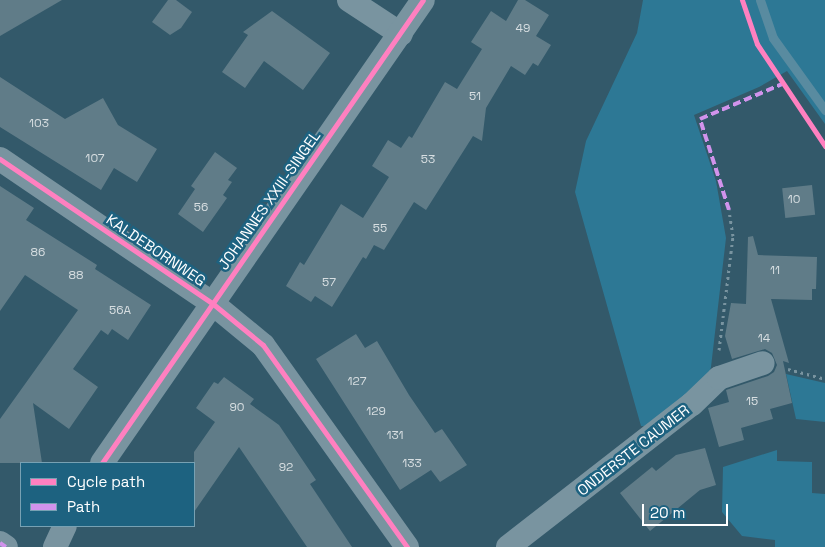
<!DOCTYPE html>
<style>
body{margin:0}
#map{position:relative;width:825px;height:547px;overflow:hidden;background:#33596a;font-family:"Space Grotesk",sans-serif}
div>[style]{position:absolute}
.green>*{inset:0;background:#2d7895}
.stream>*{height:9px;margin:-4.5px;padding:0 4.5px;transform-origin:4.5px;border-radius:4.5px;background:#598ba0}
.building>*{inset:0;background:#607c88;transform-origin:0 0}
.path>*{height:3px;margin-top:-1.5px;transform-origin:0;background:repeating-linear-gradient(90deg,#7994a0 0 2.5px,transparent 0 6.5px)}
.street>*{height:24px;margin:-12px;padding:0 12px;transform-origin:12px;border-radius:12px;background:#7994a0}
.quiet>*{height:4px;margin-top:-2px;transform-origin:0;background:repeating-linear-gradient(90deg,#d193ec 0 8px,transparent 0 12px)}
.cycleway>*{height:5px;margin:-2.5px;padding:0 2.5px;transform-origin:2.5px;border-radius:2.5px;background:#ff80c0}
span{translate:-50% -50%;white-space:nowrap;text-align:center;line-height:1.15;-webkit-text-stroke:5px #1d6280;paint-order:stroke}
.number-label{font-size:12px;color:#d7dee1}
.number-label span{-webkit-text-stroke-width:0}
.street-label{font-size:15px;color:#fff}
.legend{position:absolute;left:20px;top:462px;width:175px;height:65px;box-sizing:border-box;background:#1d6280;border:1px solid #77a1b3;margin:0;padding:6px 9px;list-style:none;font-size:15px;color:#fff}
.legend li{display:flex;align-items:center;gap:10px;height:25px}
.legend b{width:25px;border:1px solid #77a1b3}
.scale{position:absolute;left:642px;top:504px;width:86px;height:22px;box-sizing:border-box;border:2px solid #fff;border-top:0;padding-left:6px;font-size:15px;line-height:18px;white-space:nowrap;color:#fff;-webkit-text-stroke:4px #1d6280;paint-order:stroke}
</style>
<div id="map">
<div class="green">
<div style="clip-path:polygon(643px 0,825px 0,825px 124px,787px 71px,759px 87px,694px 115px,716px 181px,726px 238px,711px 367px,709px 374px,652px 427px,641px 426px,575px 192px,586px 141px,637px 33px)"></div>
<div style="clip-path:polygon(786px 374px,825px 383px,825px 422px,796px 419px)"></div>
<div style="clip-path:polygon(777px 450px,777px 461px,812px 462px,812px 493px,825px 494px,825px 547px,775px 547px,775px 540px,742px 536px,722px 512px,723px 467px)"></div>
</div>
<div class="stream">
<div style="left:760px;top:0;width:40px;rotate:71.1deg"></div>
<div style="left:773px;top:38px;width:89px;rotate:54.2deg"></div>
</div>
<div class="building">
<div style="clip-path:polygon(0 0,62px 0,0 36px)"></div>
<div style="clip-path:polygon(168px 0,176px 0,192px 12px,181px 28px,170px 35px,152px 22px)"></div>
<div style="clip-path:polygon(518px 0,525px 0,549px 15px,536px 36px,551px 45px,538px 66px,533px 63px,525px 75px,511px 66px,486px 108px,482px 141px,473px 136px,426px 210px,414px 202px,384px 250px,374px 245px,366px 259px,363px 257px,332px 307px,315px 296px,311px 302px,286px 286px,300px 262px,304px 265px,341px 204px,363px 218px,389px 177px,372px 166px,388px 140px,401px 148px,409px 136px,412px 138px,445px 82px,457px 89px,482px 49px,471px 42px,491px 11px,506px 21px)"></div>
<div style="clip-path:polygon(272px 11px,330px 53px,303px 90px,264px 61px,245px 88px,222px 72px,248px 35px,243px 32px)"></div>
<div style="clip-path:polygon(0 77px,65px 119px,103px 98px,118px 125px,157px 149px,137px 182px,114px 168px,101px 190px,0 127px)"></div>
<div style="clip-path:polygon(215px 152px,237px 168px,228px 180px,232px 182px,223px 195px,227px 198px,203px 232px,178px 214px,195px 189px,191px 186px)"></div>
<div style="left:812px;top:185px;width:30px;height:30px;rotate:84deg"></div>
<div style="clip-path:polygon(0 186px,34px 208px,26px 220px,97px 265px,95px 269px,151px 305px,128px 340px,112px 329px,108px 335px,101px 330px,73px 369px,98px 387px,69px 429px,33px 403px,42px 463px,0 463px,0 419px,78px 310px,25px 275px,0 311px)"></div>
<div style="clip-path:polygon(753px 236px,758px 255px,817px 257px,816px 289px,812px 289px,812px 300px,771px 299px,789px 363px,783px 361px,792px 403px,770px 409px,773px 419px,741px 428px,744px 440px,719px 447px,708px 408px,729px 402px,726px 390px,768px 376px,774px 372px,777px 365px,772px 353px,765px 349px,732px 359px,725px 336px,731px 303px,746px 304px,748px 237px)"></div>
<div style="clip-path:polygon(356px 334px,365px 348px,377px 341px,409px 395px,435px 433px,442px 429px,467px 465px,440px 482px,431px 470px,400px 490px,316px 359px)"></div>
<div style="clip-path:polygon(224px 377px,254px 399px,250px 404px,279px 425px,316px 480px,310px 484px,352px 547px,307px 547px,239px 447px,194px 512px,194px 452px,215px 422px,196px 408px,214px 382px,218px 384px)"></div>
<div style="clip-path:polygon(705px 448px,716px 485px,700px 490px,650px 531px,620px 493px,652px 467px,656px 471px,676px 455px)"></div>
</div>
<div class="path">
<div style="left:719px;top:350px;width:115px;rotate:-83deg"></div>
<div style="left:733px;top:236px;width:26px;rotate:-99deg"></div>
<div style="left:788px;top:369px;width:38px;rotate:15deg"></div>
</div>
<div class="street">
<div style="left:349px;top:0;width:62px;rotate:33.2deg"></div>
<div style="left:0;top:159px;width:256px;rotate:34.2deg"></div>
<div style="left:212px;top:303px;width:66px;rotate:39.5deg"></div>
<div style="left:263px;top:345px;width:248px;rotate:54.5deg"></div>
<div style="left:102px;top:463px;width:563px;rotate:-55.27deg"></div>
<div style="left:0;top:543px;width:7px;rotate:34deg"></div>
<div style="left:55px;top:547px;width:23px;rotate:-65deg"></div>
<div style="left:508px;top:547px;width:233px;rotate:-37.9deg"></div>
<div style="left:692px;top:404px;width:37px;rotate:-44deg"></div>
<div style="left:719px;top:378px;width:46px;rotate:-18.8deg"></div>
</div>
<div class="quiet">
<div style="left:729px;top:210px;width:96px;rotate:-107.7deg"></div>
<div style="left:700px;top:119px;width:89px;rotate:-23.1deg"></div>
<div style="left:0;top:543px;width:7px;rotate:34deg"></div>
</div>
<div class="cycleway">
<div style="left:742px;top:0;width:46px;rotate:71.2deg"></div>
<div style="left:757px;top:44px;width:123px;rotate:56.3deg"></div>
<div style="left:0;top:159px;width:256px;rotate:34.2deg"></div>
<div style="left:212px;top:303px;width:66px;rotate:39.5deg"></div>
<div style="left:263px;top:345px;width:248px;rotate:54.5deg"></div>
<div style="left:102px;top:463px;width:563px;rotate:-55.27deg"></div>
</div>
<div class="number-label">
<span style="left:523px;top:29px">49</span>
<span style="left:475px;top:97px">51</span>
<span style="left:39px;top:124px">103</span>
<span style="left:95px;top:159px">107</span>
<span style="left:428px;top:160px">53</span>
<span style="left:794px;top:200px">10</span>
<span style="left:201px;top:208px">56</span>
<span style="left:380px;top:229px">55</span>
<span style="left:38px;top:253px">86</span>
<span style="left:775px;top:271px">11</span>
<span style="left:76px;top:276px">88</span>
<span style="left:329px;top:283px">57</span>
<span style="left:120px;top:311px">56A</span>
<span style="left:764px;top:339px">14</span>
<span style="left:357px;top:382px">127</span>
<span style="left:752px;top:402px">15</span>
<span style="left:237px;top:408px">90</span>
<span style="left:376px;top:412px">129</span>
<span style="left:395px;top:436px">131</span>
<span style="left:412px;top:464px">133</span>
<span style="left:286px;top:468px">92</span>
</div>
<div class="street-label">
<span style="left:269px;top:200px;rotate:-55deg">JOHANNES XXIII-SINGEL</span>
<span style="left:156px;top:250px;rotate:34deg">KALDEBORNWEG</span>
<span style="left:633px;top:450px;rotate:-38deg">ONDERSTE CAUMER</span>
</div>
<ul class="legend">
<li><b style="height:6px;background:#ff80c0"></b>Cycle path</li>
<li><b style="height:6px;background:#d193ec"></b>Path</li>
</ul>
<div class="scale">20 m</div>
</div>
